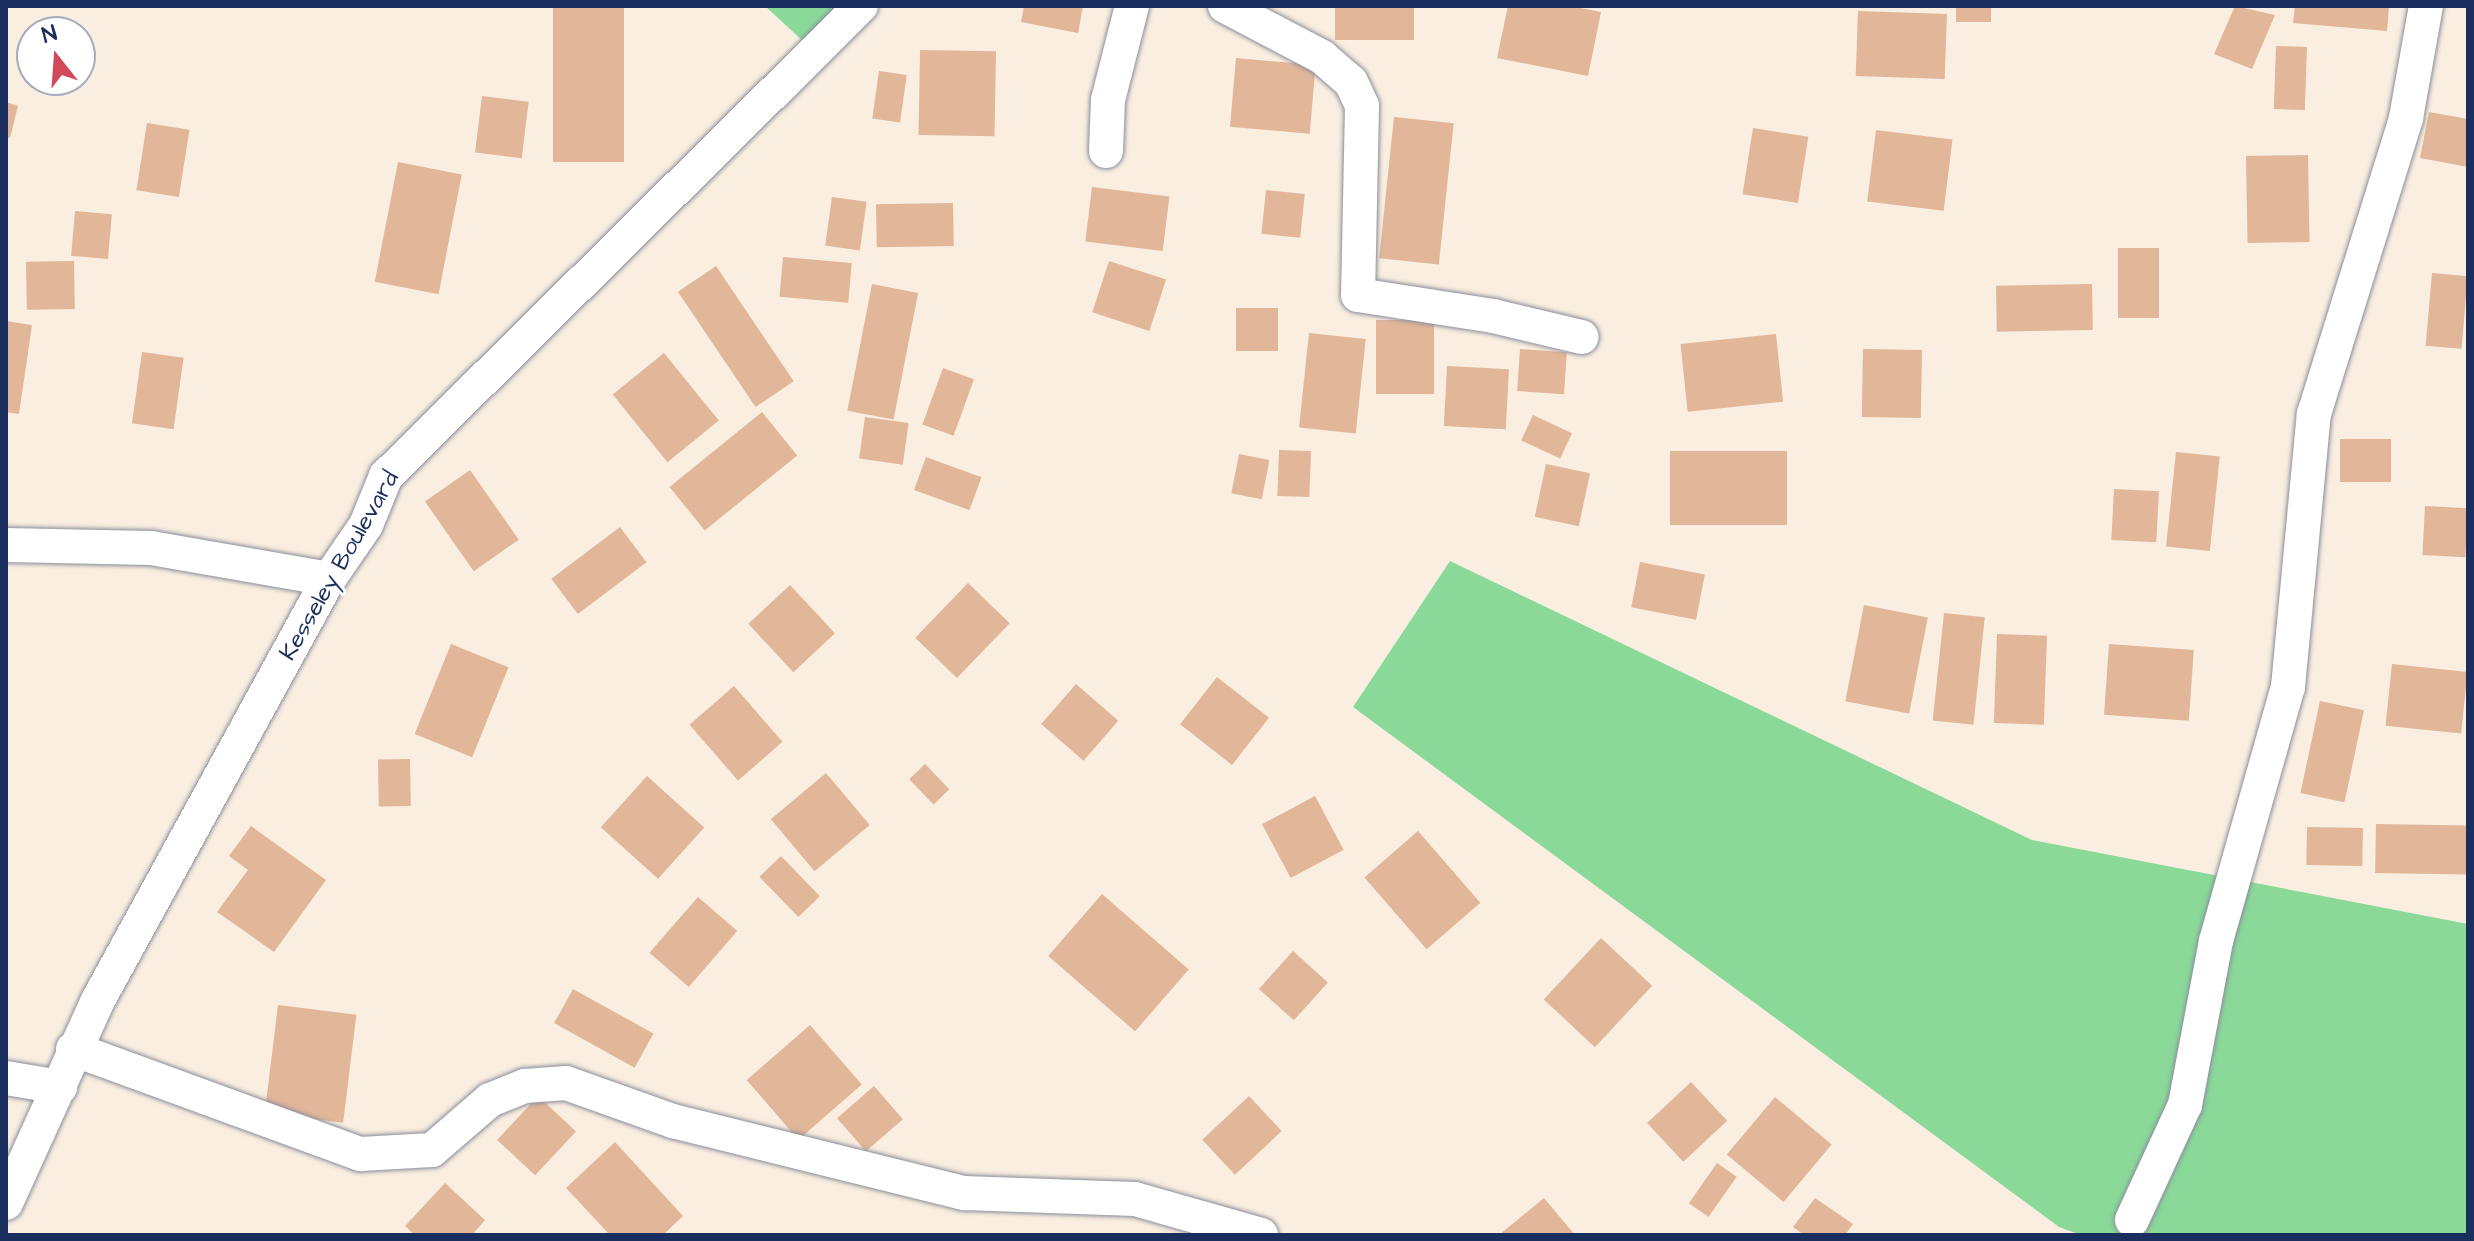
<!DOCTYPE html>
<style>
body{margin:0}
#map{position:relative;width:2474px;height:1241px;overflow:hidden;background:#f9eedf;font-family:"Architects Daughter",sans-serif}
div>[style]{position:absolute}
.green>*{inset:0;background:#8ad999}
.building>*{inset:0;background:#e1b699;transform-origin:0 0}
.roads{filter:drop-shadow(0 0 2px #8a8e9e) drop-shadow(0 0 2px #8a8e9e)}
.minor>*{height:34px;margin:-17px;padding:0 17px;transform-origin:17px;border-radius:17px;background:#fff}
span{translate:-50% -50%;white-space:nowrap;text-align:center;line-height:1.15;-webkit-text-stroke:6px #fff;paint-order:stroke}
.street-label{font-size:24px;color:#1b2f5e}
.frame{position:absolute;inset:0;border:8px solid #1b2f5e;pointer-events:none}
.north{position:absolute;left:16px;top:16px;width:80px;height:80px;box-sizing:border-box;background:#fff;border:2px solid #a4acbf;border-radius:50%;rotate:343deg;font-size:22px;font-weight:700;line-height:32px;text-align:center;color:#1b2f5e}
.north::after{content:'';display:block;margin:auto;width:28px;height:36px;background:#d1495b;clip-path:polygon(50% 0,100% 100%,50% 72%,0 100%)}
</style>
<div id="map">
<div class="green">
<div style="clip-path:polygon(765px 6px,861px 6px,817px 54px)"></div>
<div style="clip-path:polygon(1450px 561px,2032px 840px,2468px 924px,2468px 1235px,2081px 1235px,2059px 1227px,1353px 707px)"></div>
</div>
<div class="building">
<div style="left:553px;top:6px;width:71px;height:156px"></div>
<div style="clip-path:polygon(1024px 6px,1083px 6px,1078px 33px,1021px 22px)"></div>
<div style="left:1335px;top:6px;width:79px;height:34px"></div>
<div style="clip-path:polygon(1508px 6px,1570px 6px,1601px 12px,1588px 76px,1497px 58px)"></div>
<div style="left:1956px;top:6px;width:35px;height:16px"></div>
<div style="clip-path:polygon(2235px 6px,2275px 15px,2252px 69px,2214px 54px)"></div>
<div style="clip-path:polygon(2295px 6px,2389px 6px,2387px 31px,2293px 23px)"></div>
<div style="left:1858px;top:11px;width:89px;height:65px;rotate:2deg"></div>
<div style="left:2276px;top:46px;width:31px;height:63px;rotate:2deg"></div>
<div style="left:920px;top:50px;width:76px;height:85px;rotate:1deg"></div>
<div style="left:1236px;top:58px;width:80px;height:69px;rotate:5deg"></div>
<div style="left:879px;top:71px;width:28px;height:48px;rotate:8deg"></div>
<div style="left:482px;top:96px;width:47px;height:57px;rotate:7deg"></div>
<div style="clip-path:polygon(6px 102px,18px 106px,10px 138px,6px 137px)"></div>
<div style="clip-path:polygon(2429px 112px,2468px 119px,2468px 167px,2420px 158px)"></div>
<div style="left:1394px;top:117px;width:60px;height:142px;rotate:6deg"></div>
<div style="left:147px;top:123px;width:43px;height:68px;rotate:9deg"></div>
<div style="left:1753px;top:128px;width:56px;height:67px;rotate:9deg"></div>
<div style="left:1876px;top:130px;width:77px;height:72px;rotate:7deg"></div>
<div style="left:2308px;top:155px;width:87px;height:62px;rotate:89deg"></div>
<div style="left:398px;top:162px;width:65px;height:122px;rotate:11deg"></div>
<div style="left:1092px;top:187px;width:78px;height:55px;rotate:7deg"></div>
<div style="left:1266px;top:190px;width:39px;height:44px;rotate:6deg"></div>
<div style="left:832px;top:197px;width:35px;height:49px;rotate:8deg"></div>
<div style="left:953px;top:203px;width:43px;height:77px;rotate:89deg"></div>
<div style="left:75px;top:211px;width:37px;height:45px;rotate:5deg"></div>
<div style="left:2118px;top:248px;width:41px;height:70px"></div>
<div style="left:783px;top:257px;width:69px;height:40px;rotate:5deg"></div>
<div style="left:74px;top:261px;width:48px;height:48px;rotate:89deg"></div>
<div style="left:1109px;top:261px;width:60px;height:54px;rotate:18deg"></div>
<div style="left:716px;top:266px;width:139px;height:46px;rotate:56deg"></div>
<div style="left:2432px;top:273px;width:36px;height:73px;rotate:5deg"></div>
<div style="left:872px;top:284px;width:47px;height:129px;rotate:11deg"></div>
<div style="left:2092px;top:284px;width:46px;height:96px;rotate:89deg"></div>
<div style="left:1236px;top:308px;width:42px;height:43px"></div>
<div style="left:1376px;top:320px;width:58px;height:74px"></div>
<div style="clip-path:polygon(6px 321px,32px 325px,19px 414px,6px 412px)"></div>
<div style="left:1309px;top:333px;width:57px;height:95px;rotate:6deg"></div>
<div style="left:1776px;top:334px;width:68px;height:96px;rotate:84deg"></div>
<div style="left:1520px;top:349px;width:47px;height:42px;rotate:4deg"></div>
<div style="left:1863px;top:349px;width:59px;height:68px;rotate:1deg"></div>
<div style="left:142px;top:352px;width:42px;height:72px;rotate:8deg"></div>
<div style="left:664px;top:353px;width:87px;height:66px;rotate:51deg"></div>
<div style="left:1447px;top:366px;width:62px;height:60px;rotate:3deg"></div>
<div style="left:943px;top:368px;width:33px;height:60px;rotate:20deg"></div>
<div style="left:762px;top:412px;width:56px;height:119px;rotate:51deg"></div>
<div style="left:1533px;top:415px;width:43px;height:28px;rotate:25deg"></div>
<div style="left:865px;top:417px;width:44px;height:42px;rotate:8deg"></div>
<div style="left:2340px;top:439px;width:51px;height:43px"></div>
<div style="left:1279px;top:450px;width:32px;height:46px;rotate:2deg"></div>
<div style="left:1787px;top:451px;width:74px;height:117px;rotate:90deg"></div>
<div style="left:2176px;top:452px;width:44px;height:95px;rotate:6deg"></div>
<div style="left:1239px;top:454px;width:31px;height:40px;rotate:11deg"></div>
<div style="left:926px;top:457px;width:59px;height:35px;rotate:20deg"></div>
<div style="left:1546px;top:464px;width:45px;height:54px;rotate:12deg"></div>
<div style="left:470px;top:470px;width:85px;height:55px;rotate:55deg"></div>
<div style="left:2114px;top:489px;width:45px;height:51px;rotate:3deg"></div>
<div style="left:2425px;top:506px;width:43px;height:49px;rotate:3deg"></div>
<div style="left:620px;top:527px;width:44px;height:86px;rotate:53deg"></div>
<div style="left:1640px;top:562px;width:66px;height:46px;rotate:11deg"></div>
<div style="left:968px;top:583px;width:58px;height:76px;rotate:44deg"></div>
<div style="left:790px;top:585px;width:66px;height:57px;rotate:47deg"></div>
<div style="left:1864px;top:605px;width:65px;height:98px;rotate:11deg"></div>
<div style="left:1944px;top:613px;width:41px;height:108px;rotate:6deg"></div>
<div style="left:1997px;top:634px;width:50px;height:89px;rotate:2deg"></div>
<div style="left:451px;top:644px;width:62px;height:97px;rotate:22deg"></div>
<div style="left:2109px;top:644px;width:85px;height:71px;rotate:4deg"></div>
<div style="left:2392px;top:664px;width:76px;height:62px;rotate:6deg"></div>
<div style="left:1217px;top:677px;width:66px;height:60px;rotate:38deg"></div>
<div style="left:1076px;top:684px;width:56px;height:53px;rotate:41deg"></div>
<div style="left:734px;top:686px;width:74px;height:59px;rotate:49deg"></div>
<div style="left:2320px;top:701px;width:45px;height:94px;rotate:12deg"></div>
<div style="left:410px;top:759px;width:47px;height:32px;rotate:89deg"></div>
<div style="left:925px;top:764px;width:35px;height:22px;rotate:46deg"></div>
<div style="left:826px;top:773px;width:68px;height:72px;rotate:50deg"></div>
<div style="left:647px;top:776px;width:77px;height:69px;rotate:42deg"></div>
<div style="left:1315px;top:796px;width:61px;height:60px;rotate:62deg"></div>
<div style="left:2376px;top:824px;width:92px;height:49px;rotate:1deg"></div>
<div style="clip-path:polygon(251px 826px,326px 880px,274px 952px,217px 912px,248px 870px,229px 856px)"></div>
<div style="left:2307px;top:827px;width:56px;height:38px;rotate:1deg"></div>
<div style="left:1418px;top:831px;width:95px;height:71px;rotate:49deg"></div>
<div style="left:781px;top:856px;width:56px;height:30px;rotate:46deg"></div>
<div style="left:1102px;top:894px;width:115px;height:82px;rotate:41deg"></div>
<div style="left:698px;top:897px;width:52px;height:74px;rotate:41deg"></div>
<div style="left:1601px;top:938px;width:70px;height:84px;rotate:43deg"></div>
<div style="left:1293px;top:951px;width:47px;height:51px;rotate:42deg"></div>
<div style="left:573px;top:989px;width:92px;height:39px;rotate:29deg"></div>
<div style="left:278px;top:1005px;width:79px;height:109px;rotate:7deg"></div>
<div style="left:810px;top:1025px;width:79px;height:84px;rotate:49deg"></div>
<div style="left:1691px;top:1082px;width:53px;height:60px;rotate:47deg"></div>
<div style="left:874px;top:1086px;width:44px;height:49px;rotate:49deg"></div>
<div style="left:538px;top:1096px;width:52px;height:60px;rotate:43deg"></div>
<div style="left:1249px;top:1096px;width:48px;height:64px;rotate:47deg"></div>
<div style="left:1775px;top:1097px;width:74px;height:75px;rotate:40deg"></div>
<div style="clip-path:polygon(615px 1142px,683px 1216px,663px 1235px,610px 1235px,566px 1188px)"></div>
<div style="left:1717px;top:1163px;width:24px;height:49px;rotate:35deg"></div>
<div style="clip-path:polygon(445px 1183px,485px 1220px,472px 1235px,415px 1235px,405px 1226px)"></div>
<div style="clip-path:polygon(1544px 1198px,1575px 1235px,1499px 1235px)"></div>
<div style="clip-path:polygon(1815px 1198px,1853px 1224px,1845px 1235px,1804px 1235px,1793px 1227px)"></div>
</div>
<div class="roads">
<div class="minor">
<div style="left:1225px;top:6px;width:110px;rotate:27.7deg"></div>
<div style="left:1322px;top:57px;width:38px;rotate:41deg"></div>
<div style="left:1351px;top:82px;width:26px;rotate:65deg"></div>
<div style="left:1362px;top:106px;width:189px;rotate:91.2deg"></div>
<div style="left:1358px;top:295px;width:137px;rotate:8.8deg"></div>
<div style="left:1493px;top:316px;width:91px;rotate:13.3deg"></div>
<div style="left:1106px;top:151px;width:51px;rotate:-87.8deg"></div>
<div style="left:1108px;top:100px;width:97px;rotate:-75.7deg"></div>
<div style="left:6px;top:545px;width:145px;rotate:1.2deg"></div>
<div style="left:151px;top:548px;width:181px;rotate:9.9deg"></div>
<div style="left:73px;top:1049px;width:306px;rotate:20.1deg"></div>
<div style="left:360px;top:1154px;width:72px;rotate:-3.2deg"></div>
<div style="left:432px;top:1150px;width:77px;rotate:-40.8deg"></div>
<div style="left:490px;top:1100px;width:38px;rotate:-22deg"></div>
<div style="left:525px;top:1086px;width:41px;rotate:-4.2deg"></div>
<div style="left:566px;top:1083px;width:114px;rotate:19.6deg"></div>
<div style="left:673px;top:1121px;width:300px;rotate:13.9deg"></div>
<div style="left:964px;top:1193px;width:171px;rotate:2deg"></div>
<div style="left:1135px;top:1199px;width:131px;rotate:15.9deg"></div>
<div style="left:6px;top:1078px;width:55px;rotate:9.5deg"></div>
<div style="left:6px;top:1203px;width:221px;rotate:-65.6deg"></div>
<div style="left:97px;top:1002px;width:482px;rotate:-61.3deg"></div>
<div style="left:329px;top:579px;width:65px;rotate:-55.6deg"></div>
<div style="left:366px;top:525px;width:53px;rotate:-67.8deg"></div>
<div style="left:386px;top:476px;width:668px;rotate:-44.7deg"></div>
<div style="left:2132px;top:1220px;width:127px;rotate:-65.3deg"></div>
<div style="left:2185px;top:1105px;width:167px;rotate:-79.3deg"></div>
<div style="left:2216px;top:941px;width:264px;rotate:-74.2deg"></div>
<div style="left:2288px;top:687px;width:274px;rotate:-84.6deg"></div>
<div style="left:2314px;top:414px;width:310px;rotate:-72.7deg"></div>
<div style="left:2406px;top:118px;width:114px;rotate:-79.9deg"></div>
</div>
</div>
<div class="street-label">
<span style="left:340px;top:566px;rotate:-60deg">Kesseley Boulevard</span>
</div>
<div class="frame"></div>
<div class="north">N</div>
</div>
